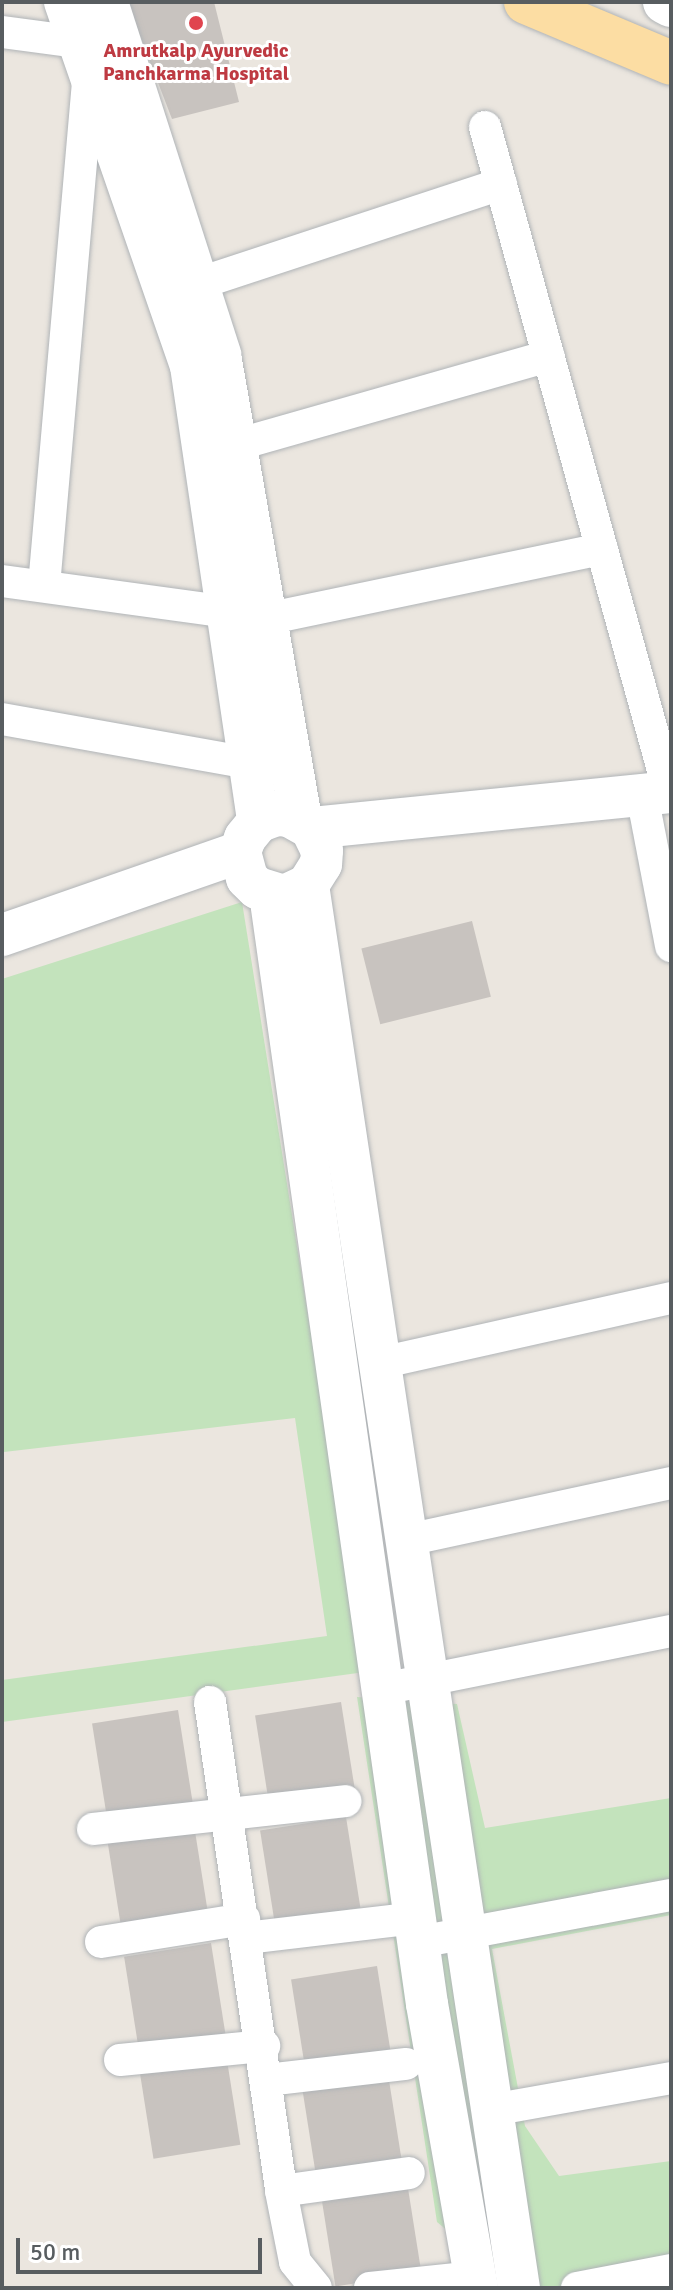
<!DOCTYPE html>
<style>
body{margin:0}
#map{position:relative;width:673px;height:2290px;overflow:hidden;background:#ebe6df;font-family:Signika,sans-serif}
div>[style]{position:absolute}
.green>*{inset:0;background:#c3e3bc}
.building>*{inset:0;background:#c8c3bf;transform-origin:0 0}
.roads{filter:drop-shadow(0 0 2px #b0b4b7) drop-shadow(0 0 2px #b0b4b7)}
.minor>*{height:32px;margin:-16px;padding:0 16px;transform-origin:16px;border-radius:16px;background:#fff}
.tertiary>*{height:42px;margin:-21px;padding:0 21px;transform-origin:21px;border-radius:21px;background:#fff}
.secondary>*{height:44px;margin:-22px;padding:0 22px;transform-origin:22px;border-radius:22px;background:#fff}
.primary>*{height:44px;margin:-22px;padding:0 22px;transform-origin:22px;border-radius:22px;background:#fcdda3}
.dots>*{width:22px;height:22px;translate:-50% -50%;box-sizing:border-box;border:4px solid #fff;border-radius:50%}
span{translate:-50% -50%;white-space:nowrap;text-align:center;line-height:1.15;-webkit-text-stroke:6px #fff;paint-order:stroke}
.health-label{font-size:20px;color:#be3a42;font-weight:700}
.frame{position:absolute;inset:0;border:4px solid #585d60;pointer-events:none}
.scale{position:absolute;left:16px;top:2238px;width:246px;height:36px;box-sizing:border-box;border:4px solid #585d60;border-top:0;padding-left:10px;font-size:24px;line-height:28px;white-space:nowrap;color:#585d60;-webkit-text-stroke:6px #fff;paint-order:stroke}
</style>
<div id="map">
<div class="green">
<div style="clip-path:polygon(242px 902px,365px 1672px,2px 1722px,2px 1680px,327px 1636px,295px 1418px,4px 1452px,2px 979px)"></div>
<div style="clip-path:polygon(357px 1697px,457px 1704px,485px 1828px,671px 1798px,671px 1915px,492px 1949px,525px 2126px,559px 2176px,671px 2161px,671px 2288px,517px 2288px,437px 2222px)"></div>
</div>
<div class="building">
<div style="clip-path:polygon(127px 2px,214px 2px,239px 102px,172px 119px)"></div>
<div style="left:472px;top:921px;width:78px;height:114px;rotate:76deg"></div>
<div style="left:341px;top:1702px;width:92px;height:87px;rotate:81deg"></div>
<div style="left:178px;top:1710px;width:93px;height:87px;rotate:81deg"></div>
<div style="left:346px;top:1817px;width:92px;height:87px;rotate:81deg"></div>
<div style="left:194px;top:1825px;width:92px;height:88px;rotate:81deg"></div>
<div style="left:211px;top:1943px;width:92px;height:88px;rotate:81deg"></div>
<div style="left:377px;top:1966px;width:92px;height:87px;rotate:81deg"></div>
<div style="left:226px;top:2054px;width:92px;height:88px;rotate:81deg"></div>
<div style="left:388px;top:2074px;width:92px;height:87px;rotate:81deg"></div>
<div style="left:407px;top:2182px;width:92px;height:87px;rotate:81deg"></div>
</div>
<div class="roads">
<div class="minor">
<div style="left:2px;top:32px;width:76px;rotate:7.6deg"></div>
<div style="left:485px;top:127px;width:690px;rotate:74.53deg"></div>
<div style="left:197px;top:284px;width:320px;rotate:-18.2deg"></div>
<div style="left:236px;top:445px;width:325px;rotate:-15.9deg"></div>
<div style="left:2px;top:581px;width:228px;rotate:7.8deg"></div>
<div style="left:44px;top:586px;width:506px;rotate:-85.01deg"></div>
<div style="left:266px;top:619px;width:343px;rotate:-11.8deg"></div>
<div style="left:2px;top:719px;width:252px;rotate:10.1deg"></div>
<div style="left:642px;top:795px;width:154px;rotate:79.1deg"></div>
<div style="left:380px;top:1363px;width:298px;rotate:-12.6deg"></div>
<div style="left:407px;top:1540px;width:270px;rotate:-12.2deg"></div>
<div style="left:383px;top:1689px;width:294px;rotate:-11.4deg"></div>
<div style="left:210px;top:1702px;width:494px;rotate:81.7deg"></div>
<div style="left:281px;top:2191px;width:72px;rotate:78.8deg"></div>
<div style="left:295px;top:2262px;width:33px;rotate:51deg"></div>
<div style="left:93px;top:1829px;width:254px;rotate:-6.3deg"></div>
<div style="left:246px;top:1938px;width:170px;rotate:-6.7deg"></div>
<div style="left:101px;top:1942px;width:145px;rotate:-9.1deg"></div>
<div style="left:419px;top:1942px;width:256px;rotate:-10.6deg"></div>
<div style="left:120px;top:2060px;width:145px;rotate:-5.6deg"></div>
<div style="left:267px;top:2080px;width:140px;rotate:-6.6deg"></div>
<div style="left:492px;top:2110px;width:182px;rotate:-10.1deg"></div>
<div style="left:281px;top:2191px;width:129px;rotate:-8deg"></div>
<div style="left:370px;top:2288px;width:106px;rotate:-6deg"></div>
<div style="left:577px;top:2288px;width:96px;rotate:-10.8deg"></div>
</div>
<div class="tertiary">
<div style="left:65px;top:2px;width:385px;rotate:70.9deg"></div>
<div style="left:191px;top:366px;width:461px;rotate:81.6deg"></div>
<div style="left:107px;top:2px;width:371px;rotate:72.2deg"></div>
<div style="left:220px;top:355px;width:472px;rotate:80.1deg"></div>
<div style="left:311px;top:828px;width:25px;rotate:64deg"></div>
<div style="left:322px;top:851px;width:13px;rotate:94deg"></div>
<div style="left:321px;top:864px;width:25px;rotate:122deg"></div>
<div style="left:308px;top:885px;width:26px;rotate:155deg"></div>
<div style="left:284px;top:896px;width:28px;rotate:-163deg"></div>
<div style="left:257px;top:888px;width:14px;rotate:-135deg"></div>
<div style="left:247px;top:878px;width:27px;rotate:-105deg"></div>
<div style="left:240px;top:852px;width:15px;rotate:-70deg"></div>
<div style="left:245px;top:838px;width:21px;rotate:-51deg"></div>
<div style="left:258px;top:822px;width:19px;rotate:-21deg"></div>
<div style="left:276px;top:815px;width:13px;rotate:4deg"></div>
<div style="left:289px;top:816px;width:25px;rotate:29deg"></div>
<div style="left:311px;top:828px;width:362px;rotate:-5.7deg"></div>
<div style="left:308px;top:885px;width:1419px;rotate:81.45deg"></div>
<div style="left:270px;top:894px;width:1121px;rotate:81.95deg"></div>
<div style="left:427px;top:2004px;width:288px;rotate:80deg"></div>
<div style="left:2px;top:935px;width:252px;rotate:-19.2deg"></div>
</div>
<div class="secondary">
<div style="left:665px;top:2px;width:7px;rotate:27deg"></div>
</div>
<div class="primary">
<div style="left:526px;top:2px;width:157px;rotate:22.8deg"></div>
</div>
</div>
<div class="dots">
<div style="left:196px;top:23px;background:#e0444e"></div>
</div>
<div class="health-label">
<span style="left:196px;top:62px">Amrutkalp Ayurvedic<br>Panchkarma Hospital</span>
</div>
<div class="frame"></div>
<div class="scale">50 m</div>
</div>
